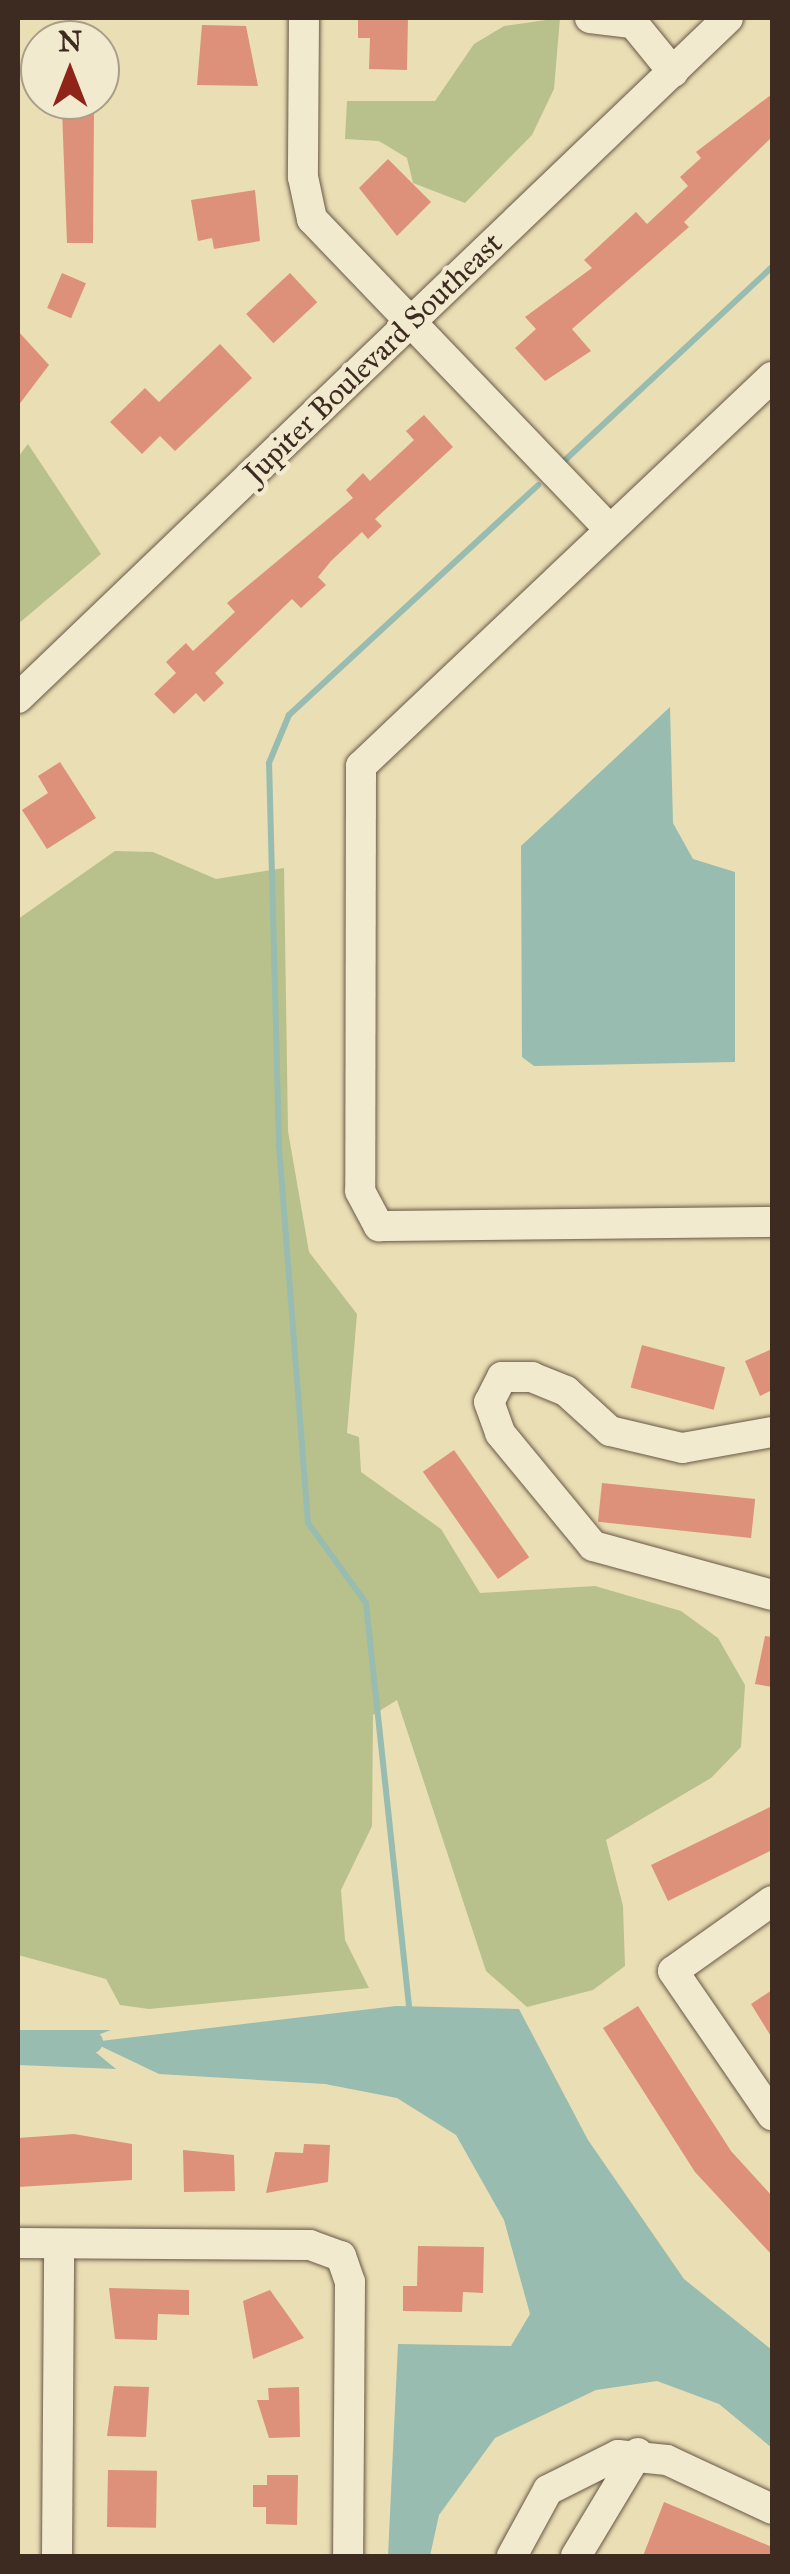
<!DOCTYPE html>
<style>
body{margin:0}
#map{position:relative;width:790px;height:2574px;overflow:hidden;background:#eadeb4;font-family:"IM FELL Great Primer",serif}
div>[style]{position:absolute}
.green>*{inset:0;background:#b8c18c}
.water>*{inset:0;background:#98bcaf}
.stream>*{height:6px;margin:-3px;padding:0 3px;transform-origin:3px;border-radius:3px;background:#98bcaf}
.canal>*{height:22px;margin:-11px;padding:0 11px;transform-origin:11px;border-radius:11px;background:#98bcaf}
.building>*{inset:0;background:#dd917a;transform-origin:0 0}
.roads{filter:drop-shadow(0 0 2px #685846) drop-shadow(0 0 2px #685846)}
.minor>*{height:30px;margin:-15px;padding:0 15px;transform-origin:15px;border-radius:15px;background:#f1eace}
span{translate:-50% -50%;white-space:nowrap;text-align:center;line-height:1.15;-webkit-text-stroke:9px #f1eace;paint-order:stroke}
.street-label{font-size:30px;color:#3d2b22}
.frame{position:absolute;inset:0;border:20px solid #3d2b22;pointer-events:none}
.north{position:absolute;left:20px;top:20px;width:100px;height:100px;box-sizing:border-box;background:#f1eace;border:2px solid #a99e89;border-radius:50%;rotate:0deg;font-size:28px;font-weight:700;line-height:40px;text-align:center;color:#3d2b22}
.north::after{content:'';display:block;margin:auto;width:35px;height:45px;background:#8f2418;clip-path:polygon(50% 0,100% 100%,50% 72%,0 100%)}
</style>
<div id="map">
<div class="green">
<div style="clip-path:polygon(560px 18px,554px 89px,532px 135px,465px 203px,413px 183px,407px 158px,379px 141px,345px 139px,347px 101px,435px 101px,474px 44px,504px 26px)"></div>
<div style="clip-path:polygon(28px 444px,101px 554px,18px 624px,18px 457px)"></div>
<div style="clip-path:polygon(115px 851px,153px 852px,216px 879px,284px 868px,288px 1131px,309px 1252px,357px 1314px,347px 1433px,359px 1437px,361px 1472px,441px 1529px,480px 1593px,595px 1586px,681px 1611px,718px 1638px,745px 1685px,741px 1747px,711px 1778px,606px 1840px,623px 1906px,625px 1966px,593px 1990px,527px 2007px,486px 1971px,397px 1700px,373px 1715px,372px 1826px,341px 1890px,345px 1940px,369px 1988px,149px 2009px,120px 2005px,106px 1979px,18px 1955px,18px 919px)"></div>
</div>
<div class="water">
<div style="clip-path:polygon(670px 707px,673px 823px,693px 859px,735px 872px,735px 1062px,534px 1066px,522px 1057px,521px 846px)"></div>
<div style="clip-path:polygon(396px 2006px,519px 2009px,588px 2140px,684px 2279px,772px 2350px,772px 2448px,719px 2404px,657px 2381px,596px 2390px,495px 2438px,439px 2515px,430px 2556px,388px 2556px,398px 2344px,511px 2346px,530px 2314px,504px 2220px,456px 2135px,397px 2098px,325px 2084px,159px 2074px,92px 2042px)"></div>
<div style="clip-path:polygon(18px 2030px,111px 2030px,82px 2041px,116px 2069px,18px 2065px)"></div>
</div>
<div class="stream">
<div style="left:564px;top:461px;width:284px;rotate:-43deg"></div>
<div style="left:409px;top:2006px;width:405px;rotate:-96.1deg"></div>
<div style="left:366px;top:1603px;width:99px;rotate:-125.9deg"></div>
<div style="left:308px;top:1523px;width:381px;rotate:-94.4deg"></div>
<div style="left:279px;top:1143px;width:380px;rotate:-91.5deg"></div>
<div style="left:269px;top:763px;width:52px;rotate:-67.4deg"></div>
<div style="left:289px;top:715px;width:339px;rotate:-42.7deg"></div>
</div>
<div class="canal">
<div style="left:18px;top:2042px;width:74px"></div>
</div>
<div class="building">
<div style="clip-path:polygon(358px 18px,408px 18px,407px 70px,369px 69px,370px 38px,358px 38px)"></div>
<div style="clip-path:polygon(202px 25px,246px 26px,258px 86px,197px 85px)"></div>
<div style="clip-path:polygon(772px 94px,772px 137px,684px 222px,689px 227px,572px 329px,591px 351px,545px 381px,515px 348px,536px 329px,525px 317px,592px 268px,584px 260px,636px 212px,647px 224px,688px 186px,680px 177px,701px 158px,696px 152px)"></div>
<div style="clip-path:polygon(62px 110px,94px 110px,93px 243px,67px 243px)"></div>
<div style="clip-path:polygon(388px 159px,431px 202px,397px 236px,359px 188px)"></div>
<div style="clip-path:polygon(255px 190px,260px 241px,214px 249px,212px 238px,198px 241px,191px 200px)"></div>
<div style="left:62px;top:273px;width:26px;height:38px;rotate:23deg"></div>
<div style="left:290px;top:273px;width:40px;height:60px;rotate:47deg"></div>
<div style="clip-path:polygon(18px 331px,49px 365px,18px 406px)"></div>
<div style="clip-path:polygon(220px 344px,252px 378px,175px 451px,160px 436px,142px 454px,110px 422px,145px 388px,159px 402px)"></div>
<div style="clip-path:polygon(424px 415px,453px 447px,375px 519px,382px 526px,368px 539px,362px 532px,331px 561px,318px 577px,326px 585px,301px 608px,292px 599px,215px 673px,224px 683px,204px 702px,196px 693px,174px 714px,154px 694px,176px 673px,166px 662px,186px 643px,193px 651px,235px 612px,227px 603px,353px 498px,346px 490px,363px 473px,370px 481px,414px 440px,406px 431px)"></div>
<div style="clip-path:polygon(60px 762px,96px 818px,47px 849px,22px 810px,48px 793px,38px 776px)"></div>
<div style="left:642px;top:1345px;width:86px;height:44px;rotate:15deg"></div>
<div style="clip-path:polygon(772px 1349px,772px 1390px,760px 1396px,745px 1361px)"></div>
<div style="left:454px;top:1450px;width:131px;height:38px;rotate:55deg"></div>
<div style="left:602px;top:1483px;width:154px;height:39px;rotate:6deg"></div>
<div style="clip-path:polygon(765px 1636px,772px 1637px,772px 1687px,755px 1684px)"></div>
<div style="clip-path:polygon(772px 1806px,772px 1850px,668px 1901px,651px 1865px)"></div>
<div style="clip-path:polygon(772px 1990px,772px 2038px,751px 2004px)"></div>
<div style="clip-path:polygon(638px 2006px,731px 2151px,772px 2196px,772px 2255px,695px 2172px,603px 2028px)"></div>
<div style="clip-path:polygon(74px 2134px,132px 2144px,132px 2180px,18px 2187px,18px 2138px)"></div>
<div style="clip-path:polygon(304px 2144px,330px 2145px,328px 2182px,266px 2193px,275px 2152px,303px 2153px)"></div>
<div style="clip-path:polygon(183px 2150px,234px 2155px,235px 2191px,184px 2192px)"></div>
<div style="clip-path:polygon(418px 2246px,484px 2247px,483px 2293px,463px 2292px,462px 2312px,403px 2311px,403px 2286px,417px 2286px)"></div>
<div style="clip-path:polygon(109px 2288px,189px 2290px,189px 2315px,158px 2314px,157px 2340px,115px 2339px)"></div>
<div style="clip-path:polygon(270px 2290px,304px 2338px,253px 2359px,243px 2301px)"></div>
<div style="clip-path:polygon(114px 2386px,149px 2387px,146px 2437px,107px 2436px)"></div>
<div style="clip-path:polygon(299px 2387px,300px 2437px,269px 2438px,257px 2400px,269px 2400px,268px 2388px)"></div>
<div style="left:108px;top:2470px;width:49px;height:57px;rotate:1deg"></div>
<div style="clip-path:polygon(267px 2475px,298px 2475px,297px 2525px,266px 2524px,266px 2507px,253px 2507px,253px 2485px,267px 2485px)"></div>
<div style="clip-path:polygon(664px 2502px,772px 2547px,772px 2556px,643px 2556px)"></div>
</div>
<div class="roads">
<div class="minor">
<div style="left:304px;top:18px;width:159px;rotate:90.4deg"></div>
<div style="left:303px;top:177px;width:43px;rotate:77.9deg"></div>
<div style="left:312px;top:219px;width:429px;rotate:46.2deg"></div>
<div style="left:590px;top:18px;width:40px;rotate:7.1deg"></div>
<div style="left:629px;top:18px;width:70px;rotate:50.8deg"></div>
<div style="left:772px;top:377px;width:566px;rotate:136.58deg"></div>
<div style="left:361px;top:766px;width:425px;rotate:90.1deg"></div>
<div style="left:360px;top:1191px;width:40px;rotate:62deg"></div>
<div style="left:379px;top:1226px;width:393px;rotate:-0.6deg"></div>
<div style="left:18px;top:698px;width:983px;rotate:-43.76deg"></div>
<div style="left:772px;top:1432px;width:91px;rotate:169.9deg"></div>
<div style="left:682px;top:1448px;width:74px;rotate:-166.7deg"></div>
<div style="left:610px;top:1431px;width:59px;rotate:-137.7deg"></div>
<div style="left:566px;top:1391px;width:37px;rotate:-158deg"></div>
<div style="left:532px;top:1377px;width:30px;rotate:180deg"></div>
<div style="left:502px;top:1377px;width:28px;rotate:117deg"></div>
<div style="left:489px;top:1402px;width:33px;rotate:70deg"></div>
<div style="left:500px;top:1433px;width:146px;rotate:50.5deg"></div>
<div style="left:593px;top:1546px;width:186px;rotate:15.3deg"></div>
<div style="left:772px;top:1901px;width:121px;rotate:144.7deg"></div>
<div style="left:673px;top:1971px;width:175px;rotate:55.5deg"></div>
<div style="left:18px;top:2243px;width:292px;rotate:0.4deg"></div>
<div style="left:310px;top:2245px;width:33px;rotate:20deg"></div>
<div style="left:341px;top:2256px;width:28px;rotate:71deg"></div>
<div style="left:350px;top:2282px;width:274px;rotate:90.4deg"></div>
<div style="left:57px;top:2556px;width:312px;rotate:-89.6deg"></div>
<div style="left:512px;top:2556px;width:75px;rotate:-61.4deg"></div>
<div style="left:548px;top:2490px;width:78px;rotate:-26.6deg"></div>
<div style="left:618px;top:2455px;width:49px;rotate:5.8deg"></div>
<div style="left:667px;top:2460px;width:116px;rotate:25deg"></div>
<div style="left:576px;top:2556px;width:120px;rotate:-59deg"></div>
</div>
</div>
<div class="street-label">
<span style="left:373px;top:358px;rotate:-44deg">Jupiter Boulevard Southeast</span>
</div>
<div class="frame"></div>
<div class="north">N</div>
</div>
